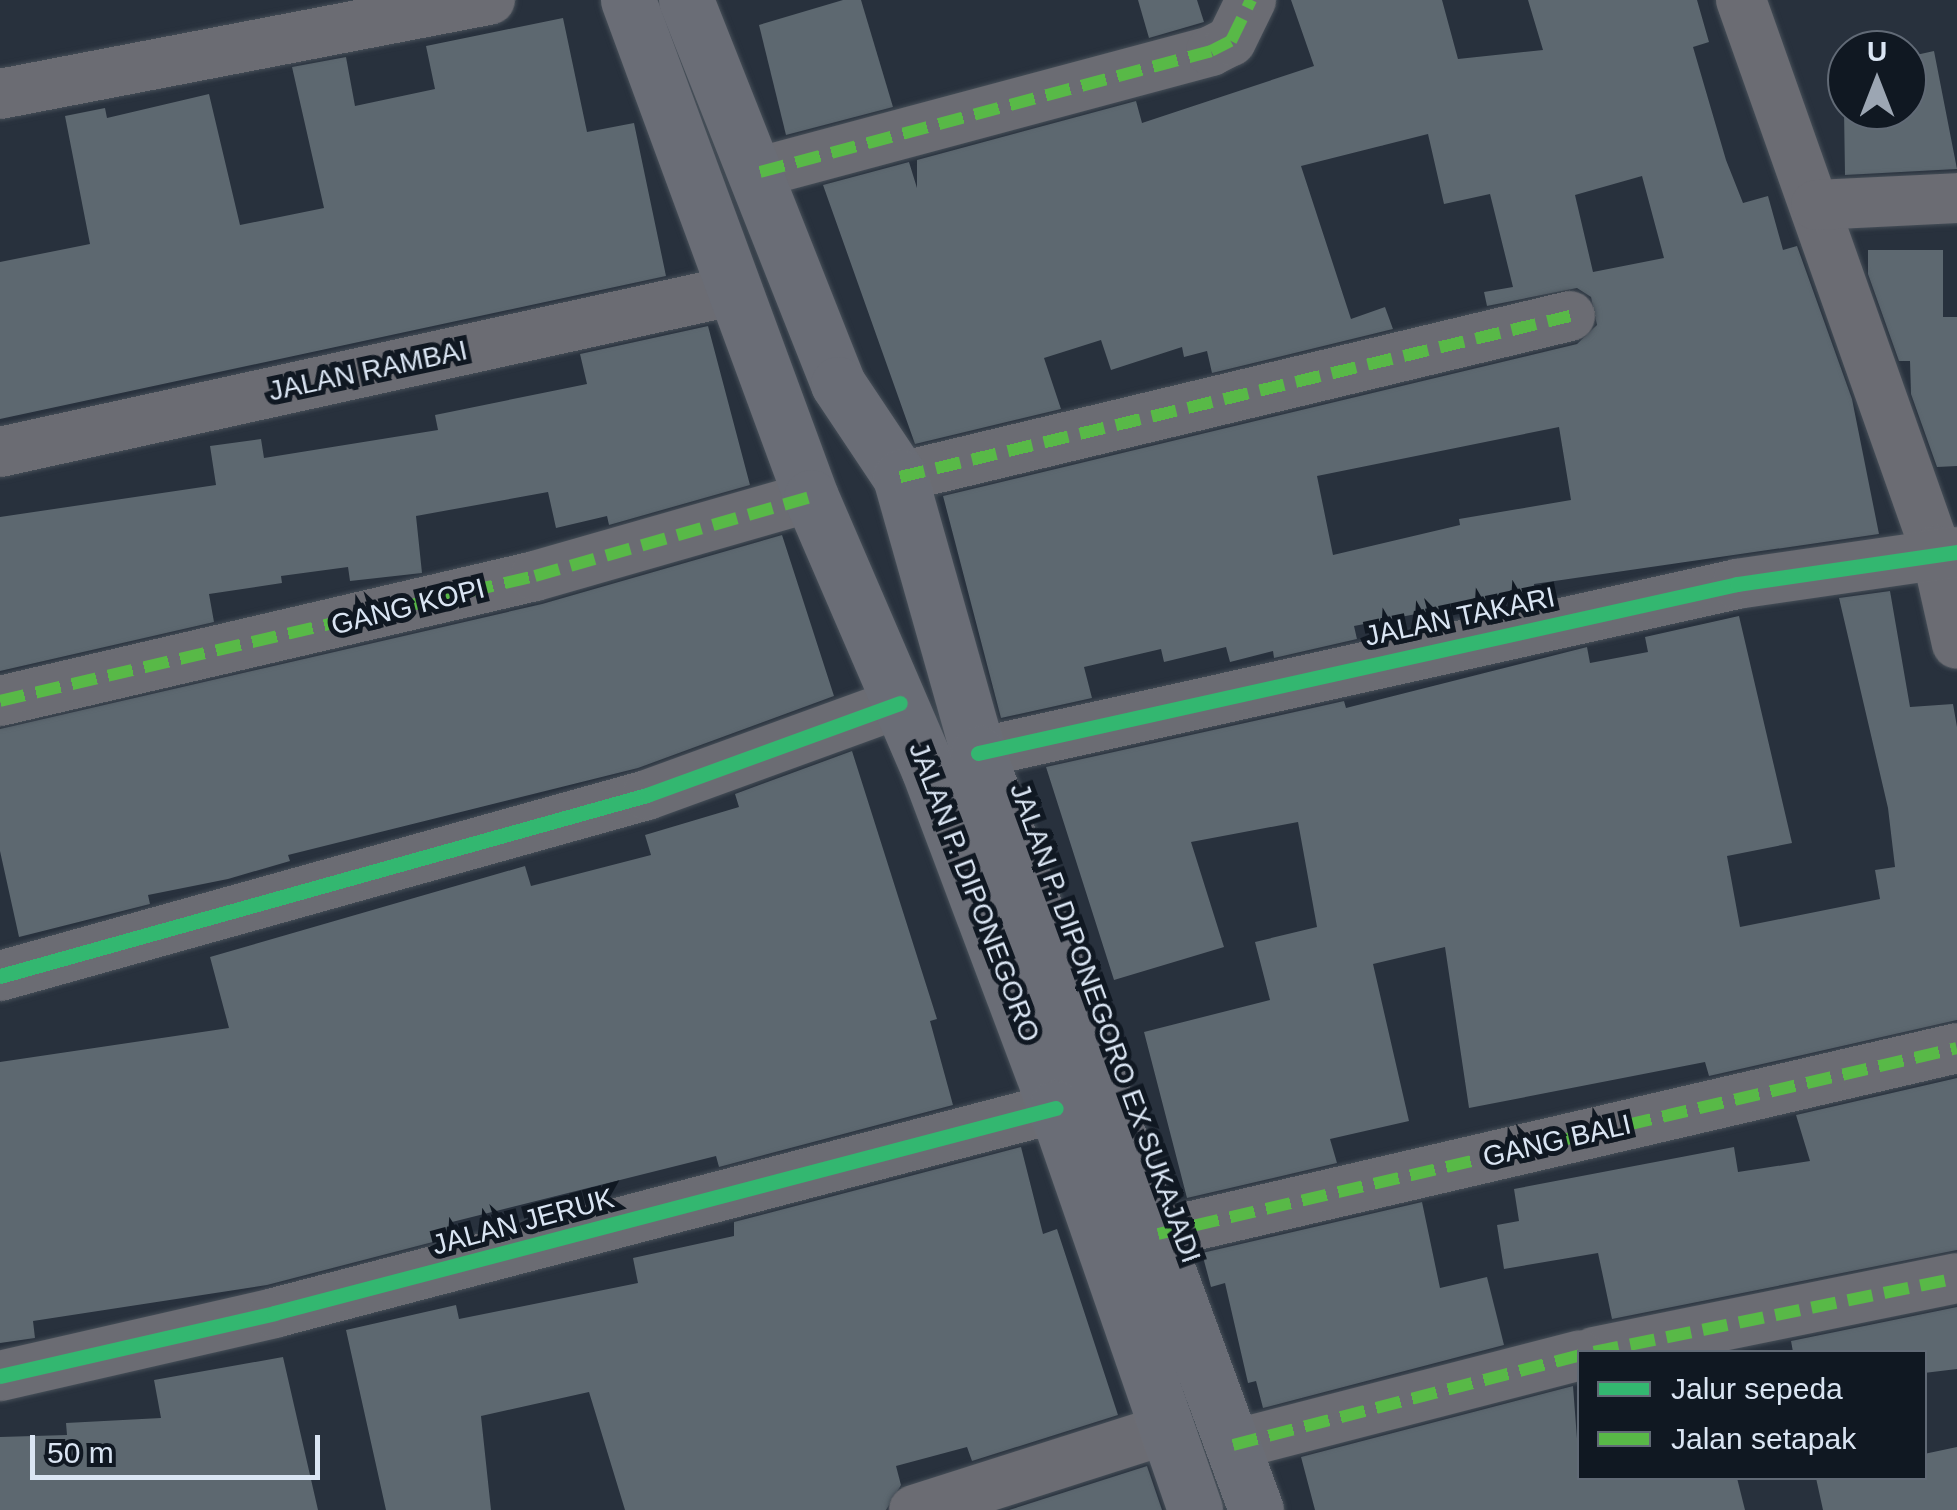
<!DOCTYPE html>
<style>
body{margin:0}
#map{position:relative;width:1957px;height:1510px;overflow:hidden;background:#28313d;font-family:Arial,sans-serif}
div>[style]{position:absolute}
.building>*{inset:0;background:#5d6870}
.roads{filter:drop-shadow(0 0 2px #464f58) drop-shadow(0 0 2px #464f58)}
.minor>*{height:50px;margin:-25px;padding:0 25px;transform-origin:25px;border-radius:25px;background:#6b6c73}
.major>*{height:55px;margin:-27.5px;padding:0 27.5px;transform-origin:27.5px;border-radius:27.5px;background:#6a6d76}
.quiet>*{height:12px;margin-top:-6px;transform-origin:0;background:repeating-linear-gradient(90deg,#58b947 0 25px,transparent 0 37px)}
.cycleway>*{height:15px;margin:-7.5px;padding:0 7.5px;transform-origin:7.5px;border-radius:7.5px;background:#33b770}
span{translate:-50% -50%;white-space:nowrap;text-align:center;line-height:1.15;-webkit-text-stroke:10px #101822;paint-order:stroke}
.street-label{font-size:28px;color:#dae5f3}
.legend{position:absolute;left:1577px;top:1350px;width:350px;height:130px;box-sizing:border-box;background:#101822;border:2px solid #616a76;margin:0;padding:12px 18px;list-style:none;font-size:30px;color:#dae5f3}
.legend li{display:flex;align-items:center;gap:20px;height:50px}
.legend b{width:50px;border:2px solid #616a76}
.north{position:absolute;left:1827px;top:30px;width:100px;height:100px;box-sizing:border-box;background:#101822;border:2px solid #616a76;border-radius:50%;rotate:0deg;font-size:28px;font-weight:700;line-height:40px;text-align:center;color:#dae5f3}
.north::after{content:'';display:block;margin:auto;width:35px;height:45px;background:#9ca6b3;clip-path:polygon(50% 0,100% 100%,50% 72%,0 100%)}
.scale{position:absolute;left:30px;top:1435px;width:290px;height:45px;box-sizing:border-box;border:5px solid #dae5f3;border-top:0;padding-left:12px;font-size:30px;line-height:35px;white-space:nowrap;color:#dae5f3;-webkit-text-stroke:8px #101822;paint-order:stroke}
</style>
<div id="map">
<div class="building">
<div style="clip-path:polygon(843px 0,861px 0,893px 107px,786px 135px,759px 25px)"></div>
<div style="clip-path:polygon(1138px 0,1197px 0,1204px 22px,1149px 38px)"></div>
<div style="clip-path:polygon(evenodd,1291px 0,1442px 0,1458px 59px,1543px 50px,1528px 0,1697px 0,1709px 42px,1693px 47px,1726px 160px,1743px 203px,1768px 196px,1783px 250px,1797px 246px,1852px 399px,1879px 534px,1534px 584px,1535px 591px,1354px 626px,1357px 639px,1274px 658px,1273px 651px,1230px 662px,1226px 647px,1164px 662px,1161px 649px,1084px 667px,1092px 698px,1001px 718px,943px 496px,1577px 344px,1597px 325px,1591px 297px,1577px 288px,1487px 306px,1484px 292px,1513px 287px,1490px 194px,1444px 204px,1428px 134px,1301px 166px,1351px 319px,1385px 307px,1393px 329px,1212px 373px,1207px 351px,1184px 357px,1182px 347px,1111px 370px,1101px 340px,1044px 358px,1061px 409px,915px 444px,823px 185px,909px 162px,917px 188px,917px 160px,1136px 101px,1142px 123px,1314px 66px,1291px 0,1642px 176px,1664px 258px,1593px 272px,1575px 195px,1642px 176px,1291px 0,1559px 427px,1571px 500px,1459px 519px,1460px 525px,1333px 555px,1317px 476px,1559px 427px)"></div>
<div style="clip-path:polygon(563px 18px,587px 132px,634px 123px,666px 276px,0 419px,0 262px,90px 244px,65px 116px,105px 108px,107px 118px,209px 94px,240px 225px,324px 208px,292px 67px,346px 57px,355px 106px,435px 89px,426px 46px)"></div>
<div style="clip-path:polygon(1934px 51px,1957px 169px,1845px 175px,1844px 110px,1907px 110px,1907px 57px)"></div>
<div style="clip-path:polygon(1868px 250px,1943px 250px,1943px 317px,1957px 317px,1957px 466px,1937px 467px,1911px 394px,1910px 361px,1899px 361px,1868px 274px)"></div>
<div style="clip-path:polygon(708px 326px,750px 485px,609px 525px,607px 516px,556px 528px,548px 492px,416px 516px,422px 573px,350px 581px,348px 567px,281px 576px,282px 583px,209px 594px,214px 622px,0 671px,0 517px,216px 485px,210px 446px,261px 439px,264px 458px,438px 430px,435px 415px,587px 384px,580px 354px)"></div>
<div style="clip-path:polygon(782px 535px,834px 696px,638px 768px,288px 855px,290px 861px,228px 879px,148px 895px,150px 904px,19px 937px,0 851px,0 729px,542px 604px)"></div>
<div style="clip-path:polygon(1890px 591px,1910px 707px,1953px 704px,1957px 727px,1957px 1020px,1709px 1076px,1705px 1062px,1469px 1108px,1445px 947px,1373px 964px,1409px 1121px,1330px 1139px,1337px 1163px,1187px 1198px,1144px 1032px,1270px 1000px,1255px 942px,1317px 927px,1298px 822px,1191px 842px,1224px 947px,1114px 980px,1046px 767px,1344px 701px,1346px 708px,1587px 647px,1590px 663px,1648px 652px,1645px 637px,1739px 616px,1792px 843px,1727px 856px,1740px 927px,1880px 899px,1875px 870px,1895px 867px,1888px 808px,1839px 598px)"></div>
<div style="clip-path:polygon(852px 751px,937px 1019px,930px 1021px,953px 1105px,719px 1167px,716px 1156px,452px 1222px,456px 1236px,267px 1285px,33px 1321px,35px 1338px,0 1343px,0 1062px,229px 1028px,210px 957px,525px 866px,531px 886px,651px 855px,645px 835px,739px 807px,735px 794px)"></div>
<div style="clip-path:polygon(1957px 1078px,1957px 1250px,1612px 1319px,1598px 1253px,1504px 1269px,1497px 1225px,1519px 1221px,1514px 1189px,1734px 1147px,1738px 1172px,1810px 1161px,1796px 1115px)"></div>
<div style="clip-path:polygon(1021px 1147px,1043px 1234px,1057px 1229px,1118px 1415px,972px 1461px,967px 1447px,896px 1466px,901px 1485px,886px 1510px,625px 1510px,589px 1392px,481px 1416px,491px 1510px,386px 1510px,346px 1330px,456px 1305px,459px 1319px,638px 1283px,633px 1258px,734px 1236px,734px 1222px)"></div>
<div style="clip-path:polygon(1422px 1202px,1440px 1288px,1487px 1277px,1504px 1345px,1263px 1408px,1256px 1381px,1248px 1383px,1225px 1283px,1211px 1287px,1202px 1253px)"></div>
<div style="clip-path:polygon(1957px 1307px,1957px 1369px,1924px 1373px,1924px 1352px,1793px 1352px,1791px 1341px)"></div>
<div style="clip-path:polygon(283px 1357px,318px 1510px,0 1510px,0 1437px,67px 1435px,66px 1423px,161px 1418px,154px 1380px)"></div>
<div style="clip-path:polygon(1573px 1386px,1580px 1478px,1737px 1478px,1745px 1510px,1315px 1510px,1301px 1457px)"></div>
<div style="clip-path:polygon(1957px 1447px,1957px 1510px,1823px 1510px,1816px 1478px,1924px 1478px,1924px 1454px)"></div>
<div style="clip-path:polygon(1147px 1466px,1162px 1510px,1009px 1510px)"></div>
</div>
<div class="roads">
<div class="minor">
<div style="left:1741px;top:0;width:584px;rotate:70.51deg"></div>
<div style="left:1936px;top:551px;width:95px;rotate:77.3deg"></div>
<div style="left:0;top:94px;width:499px;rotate:-10.9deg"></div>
<div style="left:760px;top:172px;width:467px;rotate:-15deg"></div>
<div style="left:1211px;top:51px;width:22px;rotate:-27deg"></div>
<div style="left:1231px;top:41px;width:46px;rotate:-64deg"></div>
<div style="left:1816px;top:205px;width:141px;rotate:-2.8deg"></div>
<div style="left:0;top:452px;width:754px;rotate:-12.41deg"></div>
<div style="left:900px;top:477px;width:689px;rotate:-13.51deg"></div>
<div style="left:0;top:701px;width:549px;rotate:-13.15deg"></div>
<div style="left:535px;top:576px;width:287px;rotate:-16deg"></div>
<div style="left:978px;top:753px;width:778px;rotate:-12.55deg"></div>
<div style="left:1737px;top:584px;width:222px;rotate:-8.3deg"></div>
<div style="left:0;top:976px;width:672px;rotate:-15.63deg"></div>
<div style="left:647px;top:795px;width:269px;rotate:-20deg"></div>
<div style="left:1158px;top:1234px;width:820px;rotate:-13.1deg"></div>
<div style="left:1594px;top:1352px;width:370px;rotate:-11.5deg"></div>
<div style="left:0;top:1376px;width:281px;rotate:-12.9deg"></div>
<div style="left:274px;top:1313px;width:808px;rotate:-14.69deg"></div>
<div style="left:1233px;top:1445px;width:358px;rotate:-14.5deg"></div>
<div style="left:914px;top:1510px;width:267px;rotate:-17.7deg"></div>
</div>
<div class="major">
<div style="left:628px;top:0;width:530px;rotate:69.79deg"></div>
<div style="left:811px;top:497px;width:298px;rotate:66.7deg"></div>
<div style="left:929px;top:771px;width:360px;rotate:69.4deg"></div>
<div style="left:1056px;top:1108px;width:425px;rotate:70.9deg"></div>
<div style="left:686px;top:0;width:413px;rotate:68.4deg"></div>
<div style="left:838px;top:384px;width:112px;rotate:56.3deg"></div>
<div style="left:900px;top:477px;width:287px;rotate:74.2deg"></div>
<div style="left:978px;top:753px;width:806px;rotate:69.83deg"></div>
</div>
</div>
<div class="quiet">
<div style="left:760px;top:172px;width:467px;rotate:-15deg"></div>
<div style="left:1211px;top:51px;width:22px;rotate:-27deg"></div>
<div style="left:1231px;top:41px;width:46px;rotate:-64deg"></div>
<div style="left:900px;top:477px;width:689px;rotate:-13.51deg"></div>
<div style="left:0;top:701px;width:549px;rotate:-13.15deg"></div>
<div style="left:535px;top:576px;width:287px;rotate:-16deg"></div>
<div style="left:1158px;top:1234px;width:820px;rotate:-13.1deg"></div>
<div style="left:1594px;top:1352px;width:370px;rotate:-11.5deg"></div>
<div style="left:1233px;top:1445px;width:358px;rotate:-14.5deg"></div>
</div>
<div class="cycleway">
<div style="left:978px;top:753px;width:778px;rotate:-12.55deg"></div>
<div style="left:1737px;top:584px;width:222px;rotate:-8.3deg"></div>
<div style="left:0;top:976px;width:672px;rotate:-15.63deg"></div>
<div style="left:647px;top:795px;width:269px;rotate:-20deg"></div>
<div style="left:0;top:1376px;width:281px;rotate:-12.9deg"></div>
<div style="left:274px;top:1313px;width:808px;rotate:-14.69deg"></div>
</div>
<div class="street-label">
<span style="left:368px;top:371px;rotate:-12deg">JALAN RAMBAI</span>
<span style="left:408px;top:607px;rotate:-14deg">GANG KOPI</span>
<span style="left:1460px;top:617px;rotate:-12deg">JALAN TAKARI</span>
<span style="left:974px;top:892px;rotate:69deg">JALAN P. DIPONEGORO</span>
<span style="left:1105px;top:1023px;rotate:70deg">JALAN P. DIPONEGORO EX SUKAJADI</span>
<span style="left:1557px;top:1141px;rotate:-13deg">GANG BALI</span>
<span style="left:523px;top:1222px;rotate:-15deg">JALAN JERUK</span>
</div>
<ul class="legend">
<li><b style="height:12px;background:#33b770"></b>Jalur sepeda</li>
<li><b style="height:12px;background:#58b947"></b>Jalan setapak</li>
</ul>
<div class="north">U</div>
<div class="scale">50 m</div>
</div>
